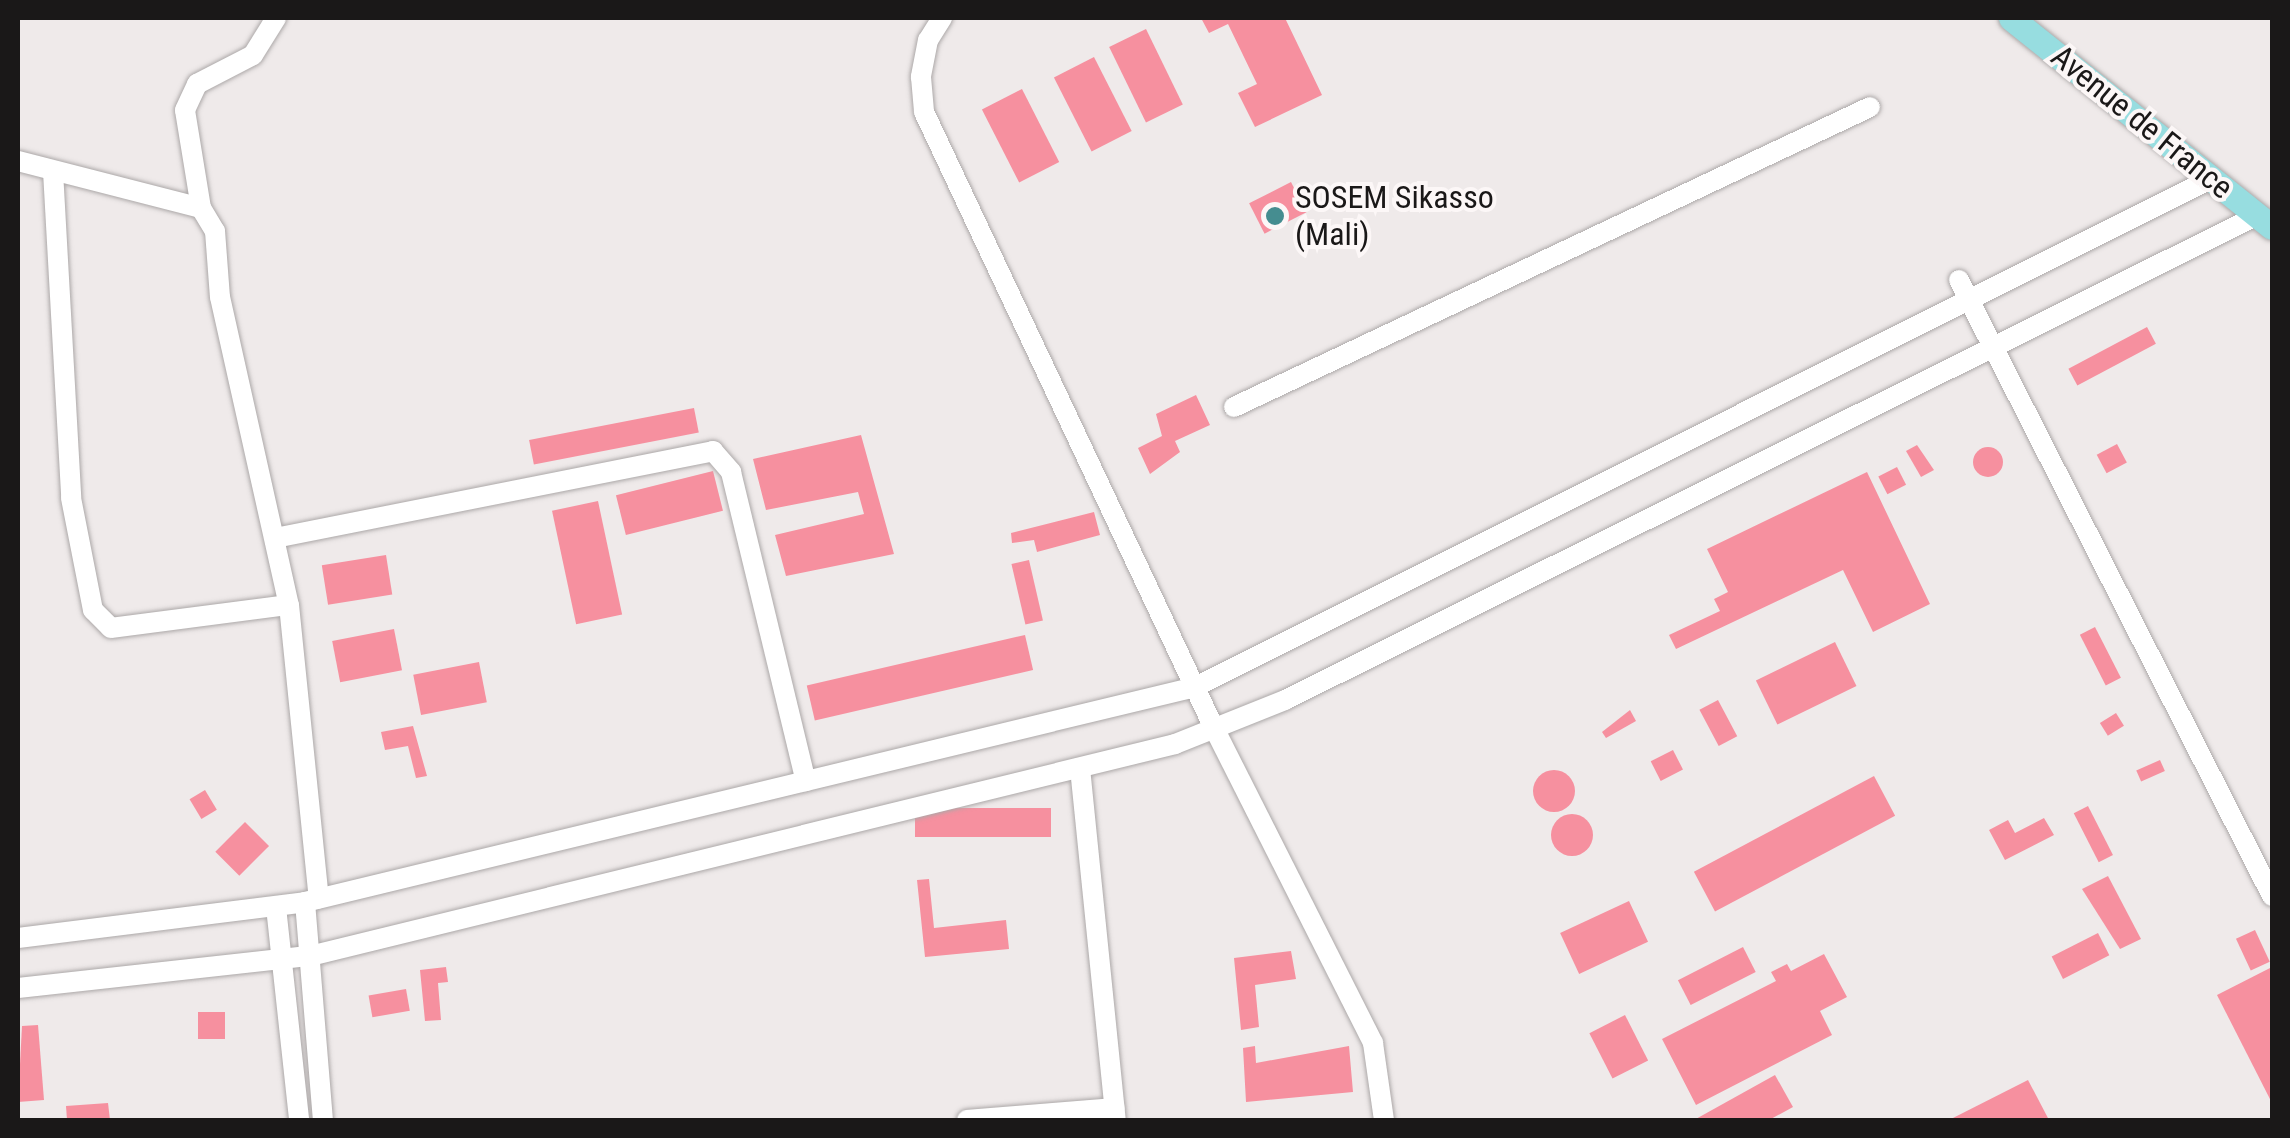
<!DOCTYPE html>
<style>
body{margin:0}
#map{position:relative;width:2290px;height:1138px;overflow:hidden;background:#efeaea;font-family:"Roboto Condensed",sans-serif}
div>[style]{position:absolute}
.building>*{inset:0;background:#f6909f;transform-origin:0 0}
.round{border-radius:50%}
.roads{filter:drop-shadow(0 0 2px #aca8a8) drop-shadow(0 0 2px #aca8a8)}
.minor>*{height:20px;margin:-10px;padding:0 10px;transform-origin:10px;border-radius:10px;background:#fff}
.major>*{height:25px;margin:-12.5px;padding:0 12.5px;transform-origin:12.5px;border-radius:12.5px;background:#97dde0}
.dots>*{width:28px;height:28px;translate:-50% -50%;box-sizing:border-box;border:5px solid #fcf7f7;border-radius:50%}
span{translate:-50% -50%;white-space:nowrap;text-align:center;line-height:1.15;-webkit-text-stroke:8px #fcf7f7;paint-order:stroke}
.street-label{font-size:32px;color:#1a1818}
.poi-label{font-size:32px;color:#1a1818}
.left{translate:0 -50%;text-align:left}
.frame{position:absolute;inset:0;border:20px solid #1a1818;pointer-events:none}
</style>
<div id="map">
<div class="building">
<div style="clip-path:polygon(1201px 18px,1285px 18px,1322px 95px,1255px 127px,1238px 93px,1257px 84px,1228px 24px,1209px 33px)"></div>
<div style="left:1146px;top:29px;width:84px;height:41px;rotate:64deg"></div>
<div style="left:1094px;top:57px;width:83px;height:45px;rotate:63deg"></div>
<div style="left:1022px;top:89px;width:82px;height:45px;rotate:63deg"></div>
<div style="left:1291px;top:182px;width:34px;height:47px;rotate:63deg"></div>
<div style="left:2147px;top:327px;width:19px;height:89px;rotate:62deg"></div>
<div style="clip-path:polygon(1196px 395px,1210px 425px,1175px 441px,1180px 452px,1150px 474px,1138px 448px,1162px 436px,1156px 414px)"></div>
<div style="left:694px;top:408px;width:25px;height:168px;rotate:79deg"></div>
<div style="clip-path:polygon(861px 435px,894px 554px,786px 576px,775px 535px,864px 514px,858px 492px,766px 510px,753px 459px)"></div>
<div style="left:2117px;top:444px;width:21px;height:23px;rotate:62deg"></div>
<div style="clip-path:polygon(1917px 445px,1934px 470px,1921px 477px,1906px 451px)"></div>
<div class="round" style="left:1973px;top:447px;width:30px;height:30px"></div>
<div style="left:1897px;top:467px;width:20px;height:21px;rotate:63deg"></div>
<div style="left:713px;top:471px;width:41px;height:100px;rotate:76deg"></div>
<div style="clip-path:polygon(1867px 472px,1930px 604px,1873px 632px,1843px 570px,1676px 649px,1669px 635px,1720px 611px,1714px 599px,1728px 592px,1707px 549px)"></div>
<div style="left:598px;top:501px;width:116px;height:47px;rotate:78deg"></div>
<div style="clip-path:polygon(1094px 512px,1100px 535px,1037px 552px,1034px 540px,1012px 543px,1011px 533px)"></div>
<div style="left:386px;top:555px;width:40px;height:65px;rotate:81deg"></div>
<div style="left:1029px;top:560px;width:62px;height:18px;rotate:77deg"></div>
<div style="left:2095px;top:627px;width:57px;height:17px;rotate:63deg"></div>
<div style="left:394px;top:629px;width:42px;height:63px;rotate:79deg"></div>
<div style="left:1025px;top:635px;width:36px;height:224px;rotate:77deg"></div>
<div style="left:1835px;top:642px;width:49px;height:88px;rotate:64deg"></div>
<div style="left:479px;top:662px;width:41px;height:67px;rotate:79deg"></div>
<div style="left:1718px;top:700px;width:41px;height:21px;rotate:62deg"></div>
<div style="clip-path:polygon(1630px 710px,1636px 721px,1606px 738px,1602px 732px)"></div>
<div style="left:2116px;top:713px;width:15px;height:19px;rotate:58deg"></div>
<div style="clip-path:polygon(413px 726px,427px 776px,416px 778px,408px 746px,385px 750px,381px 732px)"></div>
<div style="left:1673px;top:750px;width:22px;height:25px;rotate:63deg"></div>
<div style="left:2160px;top:760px;width:12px;height:26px;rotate:66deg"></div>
<div class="round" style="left:1533px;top:770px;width:42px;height:42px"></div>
<div style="left:1874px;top:776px;width:45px;height:204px;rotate:62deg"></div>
<div style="left:205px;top:790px;width:23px;height:18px;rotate:59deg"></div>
<div style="left:2088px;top:806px;width:55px;height:16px;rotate:63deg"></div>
<div style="left:1051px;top:808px;width:29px;height:136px;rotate:90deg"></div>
<div class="round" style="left:1551px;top:814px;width:42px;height:42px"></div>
<div style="clip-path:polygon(2044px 818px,2054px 835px,2005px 860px,1989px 830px,2008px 820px,2015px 833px)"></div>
<div style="left:245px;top:822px;width:34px;height:42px;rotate:45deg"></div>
<div style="clip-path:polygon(2108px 876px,2141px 939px,2120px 949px,2082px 889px)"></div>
<div style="clip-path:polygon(929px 879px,934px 928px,1006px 920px,1009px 949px,925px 957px,917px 880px)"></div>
<div style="left:1629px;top:901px;width:45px;height:76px;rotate:65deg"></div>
<div style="left:2255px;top:930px;width:35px;height:21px;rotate:65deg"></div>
<div style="left:2098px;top:933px;width:25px;height:52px;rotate:63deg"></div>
<div style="left:1743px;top:947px;width:28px;height:73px;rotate:63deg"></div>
<div style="clip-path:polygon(1291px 951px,1296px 979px,1255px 985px,1259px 1027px,1241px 1030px,1234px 958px)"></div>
<div style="clip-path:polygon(1824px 954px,1847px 997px,1820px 1011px,1832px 1035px,1696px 1105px,1662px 1039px,1776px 981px,1771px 972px,1787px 964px,1791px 971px)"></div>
<div style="clip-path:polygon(446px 967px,448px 982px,438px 983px,441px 1020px,425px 1021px,420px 970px)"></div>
<div style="clip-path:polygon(2272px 967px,2272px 1103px,2217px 995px)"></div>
<div style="left:406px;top:989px;width:22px;height:38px;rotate:80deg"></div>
<div style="left:198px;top:1012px;width:27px;height:27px"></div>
<div style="left:1625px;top:1015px;width:51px;height:40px;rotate:63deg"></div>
<div style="clip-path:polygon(38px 1025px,44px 1100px,18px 1102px,22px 1026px)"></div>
<div style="clip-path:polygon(1255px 1046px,1256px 1063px,1349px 1046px,1353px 1092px,1246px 1102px,1243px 1048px)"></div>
<div style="clip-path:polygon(1775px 1075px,1793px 1107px,1769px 1120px,1694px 1120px)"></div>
<div style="clip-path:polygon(2028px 1080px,2049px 1120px,1949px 1120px)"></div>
<div style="clip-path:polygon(108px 1103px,110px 1120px,67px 1120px,66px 1106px)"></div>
</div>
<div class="roads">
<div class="minor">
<div style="left:942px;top:18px;width:26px;rotate:122deg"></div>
<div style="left:928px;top:40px;width:38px;rotate:101deg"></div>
<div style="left:921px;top:77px;width:35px;rotate:85deg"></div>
<div style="left:924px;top:112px;width:681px;rotate:64.79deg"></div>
<div style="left:1214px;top:728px;width:353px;rotate:63.2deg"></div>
<div style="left:1373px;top:1043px;width:78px;rotate:81.9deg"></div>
<div style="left:18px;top:161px;width:189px;rotate:14.4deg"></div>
<div style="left:201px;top:208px;width:27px;rotate:59deg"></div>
<div style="left:215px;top:231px;width:66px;rotate:85.7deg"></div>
<div style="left:220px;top:297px;width:316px;rotate:77.4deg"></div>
<div style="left:289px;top:605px;width:295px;rotate:84.2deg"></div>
<div style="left:53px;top:171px;width:327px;rotate:86.8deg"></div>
<div style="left:71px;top:498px;width:114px;rotate:78.9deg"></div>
<div style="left:93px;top:610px;width:25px;rotate:45deg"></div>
<div style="left:111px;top:628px;width:179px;rotate:-7.4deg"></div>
<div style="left:201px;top:208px;width:99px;rotate:-99.3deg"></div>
<div style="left:185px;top:110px;width:29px;rotate:-65deg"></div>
<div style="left:197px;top:84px;width:63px;rotate:-27.4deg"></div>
<div style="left:253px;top:55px;width:44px;rotate:-58.1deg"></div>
<div style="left:1959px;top:280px;width:691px;rotate:63.06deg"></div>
<div style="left:1234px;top:407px;width:703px;rotate:-25.25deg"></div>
<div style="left:275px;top:538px;width:447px;rotate:-11.2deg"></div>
<div style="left:713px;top:451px;width:28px;rotate:49deg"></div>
<div style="left:731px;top:472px;width:318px;rotate:76.4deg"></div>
<div style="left:1080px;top:768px;width:354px;rotate:84.2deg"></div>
<div style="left:305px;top:902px;width:219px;rotate:85.3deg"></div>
<div style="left:276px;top:907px;width:214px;rotate:83.8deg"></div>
<div style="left:18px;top:938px;width:289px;rotate:-7.1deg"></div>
<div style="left:305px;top:902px;width:916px;rotate:-13.58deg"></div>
<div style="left:1195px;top:687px;width:1138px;rotate:-26.57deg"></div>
<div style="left:18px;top:988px;width:294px;rotate:-6.3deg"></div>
<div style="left:310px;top:956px;width:891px;rotate:-13.77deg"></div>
<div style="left:1175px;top:744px;width:118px;rotate:-21.8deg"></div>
<div style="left:1285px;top:700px;width:1087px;rotate:-26.49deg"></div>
<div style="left:967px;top:1120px;width:148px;rotate:-4.6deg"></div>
</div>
<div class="major">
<div style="left:2011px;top:18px;width:334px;rotate:38.7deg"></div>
</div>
</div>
<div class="dots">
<div style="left:1275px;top:216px;background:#458d90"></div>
</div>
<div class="street-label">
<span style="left:2142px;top:122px;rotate:39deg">Avenue de France</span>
</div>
<div class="poi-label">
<span class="left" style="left:1295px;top:216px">SOSEM Sikasso<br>(Mali)</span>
</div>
<div class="frame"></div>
</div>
